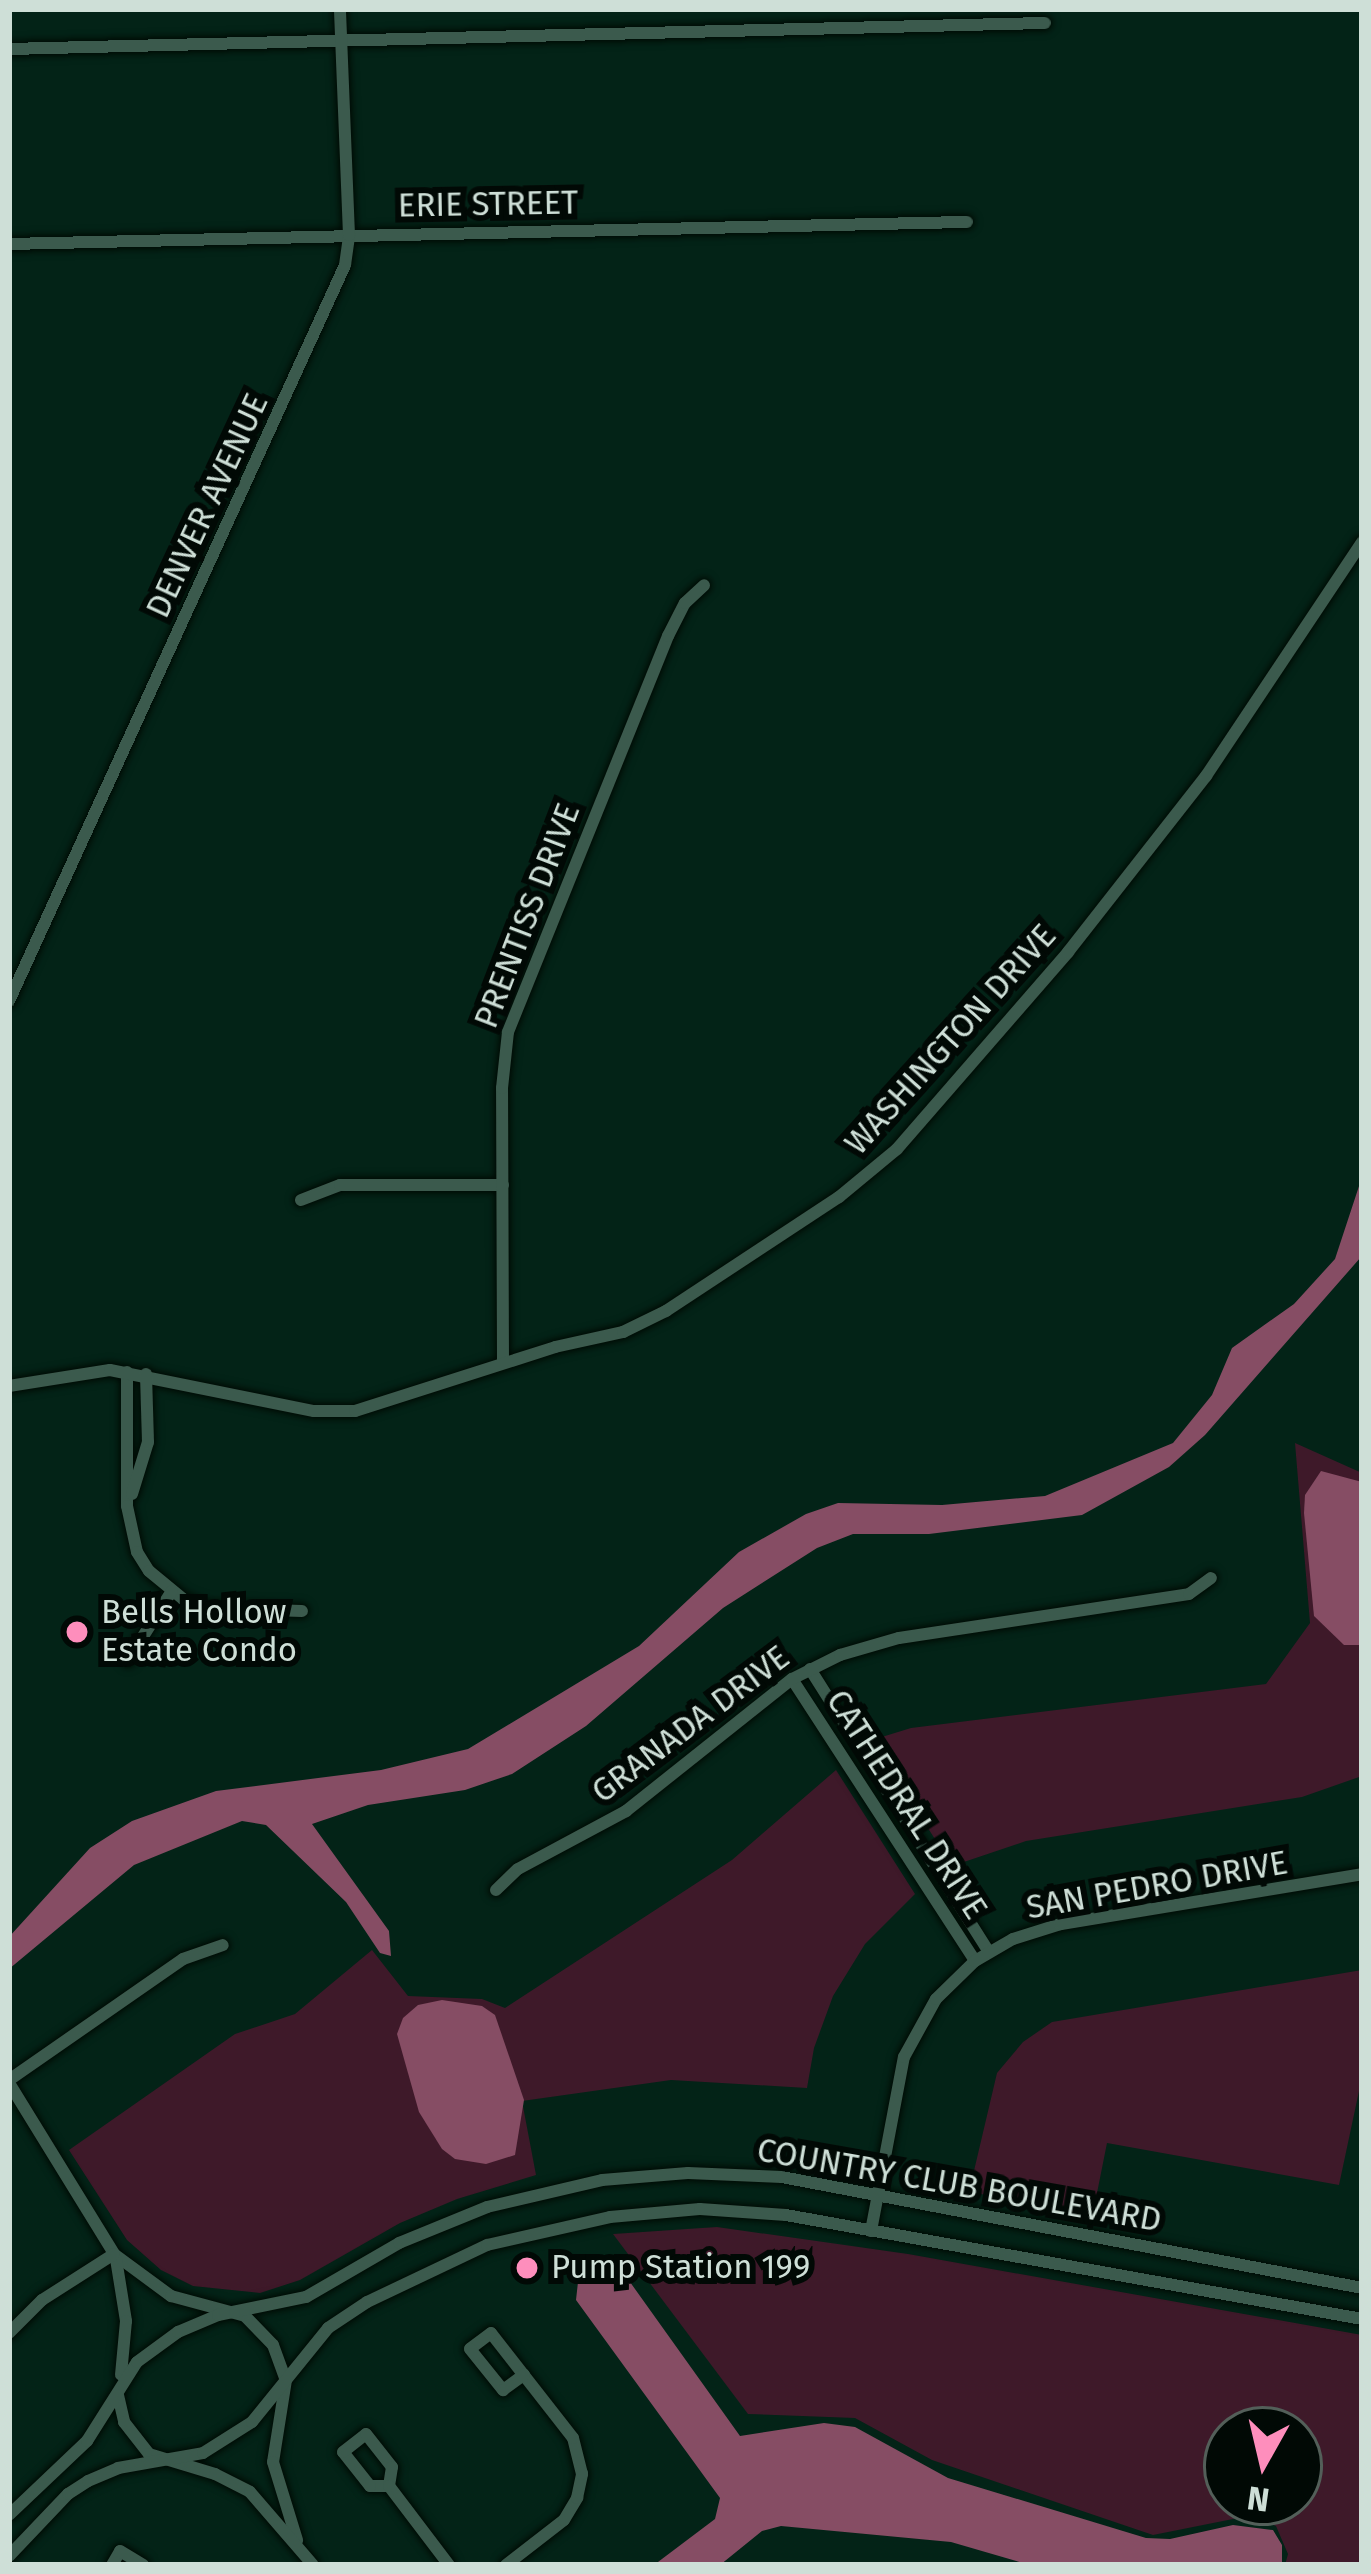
<!DOCTYPE html>
<style>
body{margin:0}
#map{position:relative;width:1371px;height:2574px;overflow:hidden;background:#032317;font-family:"Fira Sans",sans-serif}
div>[style]{position:absolute}
.green>*{inset:0;background:#3e1929}
.water>*{inset:0;background:#864d64}
.roads{filter:drop-shadow(0 0 3px #000b04) drop-shadow(0 0 3px #000b04)}
.minor>*{height:12px;margin:-6px;padding:0 6px;transform-origin:6px;border-radius:6px;background:#3b5a4d}
.dots>*{width:33px;height:33px;translate:-50% -50%;box-sizing:border-box;border:6px solid #010905;border-radius:50%}
span{translate:-50% -50%;white-space:nowrap;text-align:center;line-height:1.15;-webkit-text-stroke:12px #010905;paint-order:stroke}
.street-label{font-size:33px;color:#cedfd7}
.poi-label{font-size:33px;color:#cedfd7}
.left{translate:0 -50%;text-align:left}
.frame{position:absolute;inset:0;border:12px solid #cedfd7;pointer-events:none}
.north{position:absolute;left:1203px;top:2406px;width:120px;height:120px;box-sizing:border-box;background:#010905;border:3px solid #535f59;border-radius:50%;rotate:188deg;font-size:33px;font-weight:700;line-height:48px;text-align:center;color:#cedfd7}
.north::after{content:'';display:block;margin:auto;width:42px;height:54px;background:#fe8ebc;clip-path:polygon(50% 0,100% 100%,50% 72%,0 100%)}
</style>
<div id="map">
<div class="green">
<div style="clip-path:polygon(1295px 1443px,1362px 1473px,1362px 1776px,1302px 1797px,1026px 1841px,952px 1866px,872px 1740px,911px 1728px,1266px 1684px,1310px 1623px)"></div>
<div style="clip-path:polygon(836px 1770px,915px 1894px,865px 1944px,833px 1996px,814px 2048px,807px 2088px,671px 2080px,522px 2101px,536px 2175px,457px 2199px,400px 2223px,300px 2280px,260px 2293px,193px 2286px,161px 2270px,127px 2240px,69px 2150px,235px 2034px,295px 2014px,372px 1950px,408px 1996px,482px 1999px,505px 2008px,732px 1860px)"></div>
<div style="clip-path:polygon(1362px 1970px,1362px 2077px,1339px 2185px,1107px 2143px,1093px 2213px,969px 2192px,997px 2073px,1023px 2042px,1052px 2022px)"></div>
<div style="clip-path:polygon(evenodd,717px 2227px,908px 2254px,1362px 2335px,1362px 2565px,1285px 2565px,1288px 2554px,1276px 2526px,1248px 2516px,1153px 2535px,932px 2460px,855px 2418px,748px 2414px,613px 2234px,717px 2227px,1227px 2430px,1299px 2430px,1299px 2502px,1227px 2502px,1227px 2430px)"></div>
</div>
<div class="water">
<div style="clip-path:polygon(1362px 1177px,1361px 1257px,1205px 1435px,1169px 1467px,1082px 1515px,929px 1534px,853px 1534px,817px 1548px,723px 1608px,586px 1726px,512px 1774px,465px 1790px,368px 1805px,312px 1824px,389px 1931px,391px 1956px,380px 1953px,346px 1902px,266px 1825px,242px 1821px,134px 1865px,9px 1969px,9px 1937px,90px 1848px,132px 1821px,216px 1791px,381px 1770px,468px 1749px,639px 1646px,739px 1552px,806px 1514px,838px 1503px,942px 1505px,1045px 1496px,1173px 1443px,1212px 1395px,1232px 1348px,1294px 1304px,1335px 1259px)"></div>
<div style="clip-path:polygon(1321px 1471px,1362px 1482px,1362px 1645px,1344px 1645px,1314px 1616px,1304px 1513px,1305px 1495px)"></div>
<div style="clip-path:polygon(442px 2000px,482px 2006px,495px 2015px,524px 2100px,515px 2155px,486px 2164px,455px 2159px,442px 2149px,419px 2112px,397px 2034px,403px 2018px,418px 2005px)"></div>
<div style="clip-path:polygon(594px 2267px,625px 2275px,740px 2436px,824px 2423px,855px 2427px,948px 2478px,1146px 2538px,1170px 2539px,1233px 2525px,1273px 2530px,1282px 2545px,1282px 2563px,1030px 2565px,951px 2542px,781px 2526px,762px 2531px,720px 2565px,654px 2565px,715px 2519px,720px 2498px,576px 2300px,579px 2273px)"></div>
</div>
<div class="roads">
<div class="minor">
<div style="left:9px;top:49px;width:1036px;rotate:-1.44deg"></div>
<div style="left:9px;top:244px;width:958px;rotate:-1.32deg"></div>
<div style="left:9px;top:1001px;width:809px;rotate:-65.46deg"></div>
<div style="left:345px;top:265px;width:30px;rotate:-82deg"></div>
<div style="left:349px;top:235px;width:226px;rotate:-92.3deg"></div>
<div style="left:301px;top:1200px;width:42px;rotate:-21deg"></div>
<div style="left:340px;top:1185px;width:163px"></div>
<div style="left:503px;top:1363px;width:275px;rotate:-90.2deg"></div>
<div style="left:502px;top:1088px;width:56px;rotate:-83.9deg"></div>
<div style="left:508px;top:1032px;width:427px;rotate:-68deg"></div>
<div style="left:668px;top:636px;width:37px;rotate:-63deg"></div>
<div style="left:685px;top:603px;width:26px;rotate:-43deg"></div>
<div style="left:127px;top:1372px;width:134px;rotate:90deg"></div>
<div style="left:127px;top:1506px;width:47px;rotate:77.7deg"></div>
<div style="left:137px;top:1552px;width:22px;rotate:58deg"></div>
<div style="left:149px;top:1571px;width:44px;rotate:39.5deg"></div>
<div style="left:183px;top:1599px;width:26px;rotate:21deg"></div>
<div style="left:207px;top:1608px;width:95px;rotate:1.8deg"></div>
<div style="left:9px;top:1386px;width:102px;rotate:-9deg"></div>
<div style="left:110px;top:1370px;width:208px;rotate:11.4deg"></div>
<div style="left:314px;top:1411px;width:41px"></div>
<div style="left:355px;top:1411px;width:210px;rotate:-17.7deg"></div>
<div style="left:555px;top:1347px;width:70px;rotate:-12.4deg"></div>
<div style="left:623px;top:1332px;width:48px;rotate:-26deg"></div>
<div style="left:666px;top:1311px;width:207px;rotate:-33.4deg"></div>
<div style="left:839px;top:1197px;width:75px;rotate:-39.6deg"></div>
<div style="left:897px;top:1149px;width:261px;rotate:-49deg"></div>
<div style="left:1068px;top:952px;width:224px;rotate:-51.9deg"></div>
<div style="left:1206px;top:776px;width:281px;rotate:-56.3deg"></div>
<div style="left:132px;top:1494px;width:54px;rotate:-72.9deg"></div>
<div style="left:148px;top:1442px;width:68px;rotate:-91.7deg"></div>
<div style="left:128px;top:1660px;width:82px;rotate:-57.5deg"></div>
<div style="left:810px;top:1669px;width:335px;rotate:57.7deg"></div>
<div style="left:792px;top:1679px;width:336px;rotate:57deg"></div>
<div style="left:496px;top:1890px;width:30px;rotate:-44deg"></div>
<div style="left:518px;top:1869px;width:123px;rotate:-28.2deg"></div>
<div style="left:626px;top:1811px;width:212px;rotate:-38.5deg"></div>
<div style="left:792px;top:1679px;width:54px;rotate:-26.6deg"></div>
<div style="left:840px;top:1655px;width:61px;rotate:-16.1deg"></div>
<div style="left:899px;top:1638px;width:293px;rotate:-8.6deg"></div>
<div style="left:1189px;top:1594px;width:27px;rotate:-36deg"></div>
<div style="left:9px;top:2080px;width:212px;rotate:-34.8deg"></div>
<div style="left:183px;top:1959px;width:42px;rotate:-19.3deg"></div>
<div style="left:9px;top:2083px;width:201px;rotate:58.4deg"></div>
<div style="left:114px;top:2254px;width:71px;rotate:36.4deg"></div>
<div style="left:171px;top:2296px;width:77px;rotate:15.1deg"></div>
<div style="left:245px;top:2316px;width:40px;rotate:46deg"></div>
<div style="left:273px;top:2345px;width:37px;rotate:70deg"></div>
<div style="left:286px;top:2380px;width:83px;rotate:99deg"></div>
<div style="left:273px;top:2462px;width:82px;rotate:72.9deg"></div>
<div style="left:871px;top:2231px;width:177px;rotate:-79.3deg"></div>
<div style="left:904px;top:2057px;width:66px;rotate:-61.1deg"></div>
<div style="left:936px;top:1999px;width:54px;rotate:-44.3deg"></div>
<div style="left:975px;top:1961px;width:44px;rotate:-30.1deg"></div>
<div style="left:1013px;top:1939px;width:50px;rotate:-17.4deg"></div>
<div style="left:1061px;top:1924px;width:305px;rotate:-9.4deg"></div>
<div style="left:116px;top:2259px;width:63px;rotate:80.8deg"></div>
<div style="left:126px;top:2321px;width:54px;rotate:95.3deg"></div>
<div style="left:9px;top:2333px;width:47px;rotate:-45deg"></div>
<div style="left:42px;top:2300px;width:85px;rotate:-32.6deg"></div>
<div style="left:118px;top:2395px;width:28px;rotate:77deg"></div>
<div style="left:124px;top:2422px;width:41px;rotate:52deg"></div>
<div style="left:149px;top:2454px;width:69px;rotate:16.9deg"></div>
<div style="left:215px;top:2474px;width:39px;rotate:27deg"></div>
<div style="left:250px;top:2492px;width:96px;rotate:49.2deg"></div>
<div style="left:389px;top:2486px;width:19px;rotate:180deg"></div>
<div style="left:370px;top:2486px;width:43px;rotate:-128.5deg"></div>
<div style="left:343px;top:2452px;width:29px;rotate:-38deg"></div>
<div style="left:366px;top:2434px;width:42px;rotate:51.8deg"></div>
<div style="left:392px;top:2467px;width:19px;rotate:99deg"></div>
<div style="left:389px;top:2486px;width:99px;rotate:52.8deg"></div>
<div style="left:9px;top:2515px;width:108px;rotate:-43.5deg"></div>
<div style="left:87px;top:2441px;width:93px;rotate:-57.7deg"></div>
<div style="left:137px;top:2362px;width:51px;rotate:-36.2deg"></div>
<div style="left:178px;top:2332px;width:43px;rotate:-23deg"></div>
<div style="left:218px;top:2315px;width:90px;rotate:-11.6deg"></div>
<div style="left:306px;top:2297px;width:108px;rotate:-30.1deg"></div>
<div style="left:399px;top:2243px;width:95px;rotate:-22.2deg"></div>
<div style="left:487px;top:2207px;width:118px;rotate:-13.2deg"></div>
<div style="left:602px;top:2180px;width:86px;rotate:-4.7deg"></div>
<div style="left:688px;top:2173px;width:94px;rotate:2.4deg"></div>
<div style="left:782px;top:2177px;width:591px;rotate:10.83deg"></div>
<div style="left:9px;top:2556px;width:86px;rotate:-46.4deg"></div>
<div style="left:68px;top:2494px;width:24px;rotate:-33deg"></div>
<div style="left:88px;top:2481px;width:33px;rotate:-23deg"></div>
<div style="left:118px;top:2468px;width:86px;rotate:-10deg"></div>
<div style="left:203px;top:2453px;width:58px;rotate:-32.3deg"></div>
<div style="left:252px;top:2422px;width:121px;rotate:-51deg"></div>
<div style="left:328px;top:2328px;width:47px;rotate:-33.7deg"></div>
<div style="left:367px;top:2302px;width:133px;rotate:-25.4deg"></div>
<div style="left:487px;top:2245px;width:126px;rotate:-12.8deg"></div>
<div style="left:610px;top:2217px;width:90px;rotate:-5.1deg"></div>
<div style="left:700px;top:2209px;width:86px;rotate:4deg"></div>
<div style="left:786px;top:2215px;width:585px;rotate:10.23deg"></div>
<div style="left:112px;top:2565px;width:16px;rotate:-60deg"></div>
<div style="left:120px;top:2551px;width:27px;rotate:31deg"></div>
<div style="left:506px;top:2565px;width:73px;rotate:-37.8deg"></div>
<div style="left:564px;top:2520px;width:26px;rotate:-59deg"></div>
<div style="left:577px;top:2498px;width:25px;rotate:-78deg"></div>
<div style="left:582px;top:2474px;width:37px;rotate:-104deg"></div>
<div style="left:573px;top:2438px;width:133px;rotate:-128deg"></div>
<div style="left:491px;top:2333px;width:26px;rotate:143deg"></div>
<div style="left:470px;top:2349px;width:53px;rotate:51.2deg"></div>
<div style="left:503px;top:2390px;width:26px;rotate:-36deg"></div>
</div>
</div>
<div class="dots">
<div style="left:77px;top:1632px;background:#fe8ebc"></div>
<div style="left:527px;top:2268px;background:#fe8ebc"></div>
</div>
<div class="street-label">
<span style="left:488px;top:205px;rotate:-1deg">ERIE STREET</span>
<span style="left:208px;top:506px;rotate:-65deg">DENVER AVENUE</span>
<span style="left:528px;top:916px;rotate:-69deg">PRENTISS DRIVE</span>
<span style="left:951px;top:1040px;rotate:-48deg">WASHINGTON DRIVE</span>
<span style="left:691px;top:1725px;rotate:-37deg">GRANADA DRIVE</span>
<span style="left:906px;top:1805px;rotate:57deg">CATHEDRAL DRIVE</span>
<span style="left:1157px;top:1886px;rotate:-10deg">SAN PEDRO DRIVE</span>
<span style="left:959px;top:2186px;rotate:10deg">COUNTRY CLUB BOULEVARD</span>
</div>
<div class="poi-label">
<span class="left" style="left:101px;top:1632px">Bells Hollow<br>Estate Condo</span>
<span class="left" style="left:551px;top:2268px">Pump Station 199</span>
</div>
<div class="frame"></div>
<div class="north">N</div>
</div>
